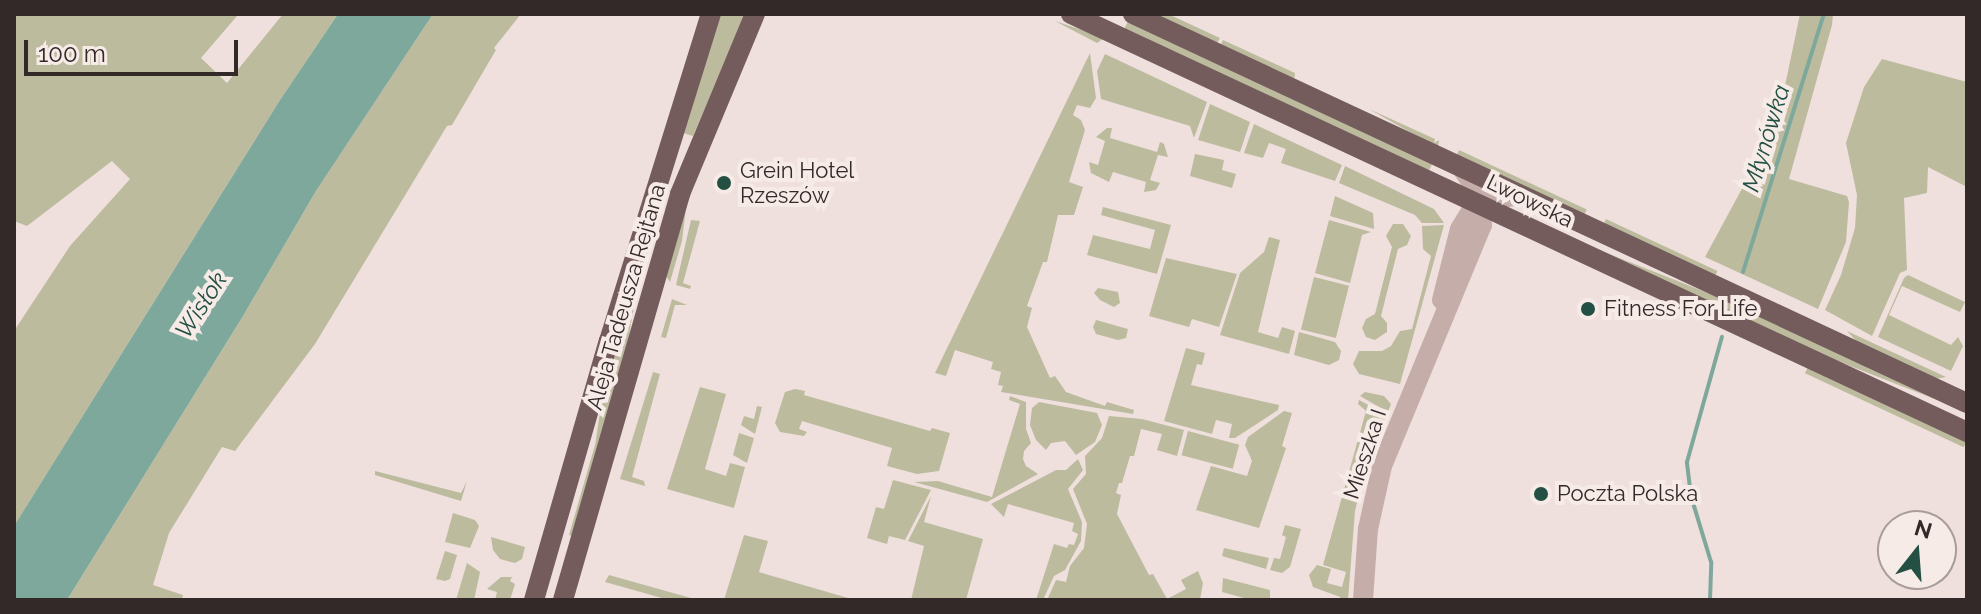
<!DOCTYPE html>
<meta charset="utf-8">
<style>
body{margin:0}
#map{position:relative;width:1981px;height:614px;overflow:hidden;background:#efe0dd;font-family:Raleway,sans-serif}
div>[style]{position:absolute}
.green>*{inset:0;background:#bcbb9e;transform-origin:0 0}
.water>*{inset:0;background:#7fa89c}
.stream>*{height:4px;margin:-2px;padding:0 2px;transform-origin:2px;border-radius:2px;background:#7fa89c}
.minor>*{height:20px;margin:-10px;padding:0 10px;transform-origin:10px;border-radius:10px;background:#c5adaa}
.major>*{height:20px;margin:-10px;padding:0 10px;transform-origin:10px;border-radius:10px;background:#745c5c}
.dots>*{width:22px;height:22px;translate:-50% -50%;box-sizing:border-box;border:4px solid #f7ebe8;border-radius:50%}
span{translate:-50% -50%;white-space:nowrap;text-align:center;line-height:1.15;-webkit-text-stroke:8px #f7ebe8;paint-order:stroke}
.poi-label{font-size:22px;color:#342929}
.left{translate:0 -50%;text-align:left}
.street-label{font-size:22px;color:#342929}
.water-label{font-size:24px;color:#235043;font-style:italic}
.frame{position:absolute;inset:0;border:16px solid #342929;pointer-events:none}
.north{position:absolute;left:1877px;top:510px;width:80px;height:80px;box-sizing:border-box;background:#f7ebe8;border:2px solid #a99d9c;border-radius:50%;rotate:17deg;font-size:22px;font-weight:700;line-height:32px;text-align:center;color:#342929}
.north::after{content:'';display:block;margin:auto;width:28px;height:36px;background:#235043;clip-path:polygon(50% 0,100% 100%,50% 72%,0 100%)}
.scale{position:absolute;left:24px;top:40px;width:214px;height:36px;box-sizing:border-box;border:4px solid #342929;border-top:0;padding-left:10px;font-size:24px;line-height:28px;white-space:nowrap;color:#342929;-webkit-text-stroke:6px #f7ebe8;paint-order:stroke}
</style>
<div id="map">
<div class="green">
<div style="clip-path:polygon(14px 14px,234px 14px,237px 16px,201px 58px,227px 83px,283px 14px,338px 14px,280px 100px,14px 526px,14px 331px,70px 246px,130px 179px,112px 161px,27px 226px,14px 221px)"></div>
<div style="clip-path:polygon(433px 14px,521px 14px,494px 48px,496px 50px,452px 125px,447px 126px,315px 344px,235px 451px,222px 447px,169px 533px,153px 585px,183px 595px,182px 600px,67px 600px,243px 316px,316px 191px)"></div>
<div style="clip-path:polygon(721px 14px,745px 14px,693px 136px,683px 133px)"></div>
<div style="clip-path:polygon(1151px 14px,1168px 14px,1220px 38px,1216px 45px)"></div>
<div style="clip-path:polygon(1800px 14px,1833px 14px,1832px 25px,1789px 179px,1847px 196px,1849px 202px,1846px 242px,1818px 309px,1705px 257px,1777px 124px)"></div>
<div style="clip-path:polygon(1055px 21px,1091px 33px,1104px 38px,1097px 43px)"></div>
<div style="left:1128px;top:21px;width:336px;height:10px;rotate:25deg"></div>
<div style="clip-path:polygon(1223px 40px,1295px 73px,1294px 81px,1220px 46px)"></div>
<div style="clip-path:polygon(1090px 53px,1096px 98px,1090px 108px,1077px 105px,1073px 115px,1081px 120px,1085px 130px,1069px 182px,1083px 187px,1074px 215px,1058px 215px,1047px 262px,1043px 262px,1027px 306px,1032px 308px,1027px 327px,1050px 378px,1055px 376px,1066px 392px,1105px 406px,1107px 402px,1134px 410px,1133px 414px,1001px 392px,1003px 386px,998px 385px,1001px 372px,991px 369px,993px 362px,955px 350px,946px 376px,935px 373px)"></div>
<div style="clip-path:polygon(1105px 54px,1207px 102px,1194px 138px,1190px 126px,1101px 99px,1097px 71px)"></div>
<div style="clip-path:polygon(1882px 59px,1967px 82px,1967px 187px,1928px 167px,1927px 193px,1904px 198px,1907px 270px,1900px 273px,1872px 336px,1825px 310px,1841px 275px,1855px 228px,1857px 195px,1846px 143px,1864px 87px)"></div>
<div style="clip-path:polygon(1210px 104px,1250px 122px,1240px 152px,1198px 140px)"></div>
<div style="clip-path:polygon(1369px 109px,1435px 139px,1434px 143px,1439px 140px,1438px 148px)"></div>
<div style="clip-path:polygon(1254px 124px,1342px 165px,1335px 181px,1281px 163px,1286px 149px,1269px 143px,1263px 158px,1244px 153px)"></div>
<div style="clip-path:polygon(1107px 128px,1112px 128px,1110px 138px,1157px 152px,1160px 142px,1164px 144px,1168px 157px,1158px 155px,1150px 180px,1160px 183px,1156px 190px,1144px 192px,1146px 182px,1113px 172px,1109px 182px,1091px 173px,1089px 162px,1098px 165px,1105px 141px,1096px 137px)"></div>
<div style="left:1459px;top:150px;width:141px;height:8px;rotate:25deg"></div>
<div style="clip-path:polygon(1195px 154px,1224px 160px,1222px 170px,1236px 174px,1232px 188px,1190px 176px)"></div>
<div style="clip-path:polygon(1345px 166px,1434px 209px,1444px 223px,1422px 223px,1415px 215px,1339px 183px)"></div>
<div style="clip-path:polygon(1335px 196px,1373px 213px,1374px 229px,1330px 216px)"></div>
<div style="clip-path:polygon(1103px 207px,1171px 225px,1157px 274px,1087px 255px,1093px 235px,1150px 249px,1155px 230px,1101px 215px)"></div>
<div style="clip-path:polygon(686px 208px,682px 241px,670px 282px,666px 276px)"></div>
<div style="left:1606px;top:219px;width:123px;height:8px;rotate:25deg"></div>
<div style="clip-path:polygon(691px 220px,700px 221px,683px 283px,691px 286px,690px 289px,676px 285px)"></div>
<div style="clip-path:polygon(1329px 220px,1371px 232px,1362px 235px,1350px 283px,1315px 273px)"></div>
<div style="clip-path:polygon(1393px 224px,1403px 224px,1411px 236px,1407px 245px,1398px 249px,1381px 316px,1387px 323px,1387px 332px,1375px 340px,1366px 337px,1362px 328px,1366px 319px,1375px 314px,1392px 247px,1386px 236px)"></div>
<div style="clip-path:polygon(1444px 225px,1400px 384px,1359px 374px,1353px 364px,1359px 351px,1382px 351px,1391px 346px,1400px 331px,1412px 329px,1431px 256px,1423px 249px,1422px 226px)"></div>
<div style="clip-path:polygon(653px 235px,639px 278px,626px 352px,573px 536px,569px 535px,595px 445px,603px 394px)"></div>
<div style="clip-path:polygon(1269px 237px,1280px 240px,1258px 332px,1278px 338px,1282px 327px,1295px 331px,1289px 354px,1220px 335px,1240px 273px,1264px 252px)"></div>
<div style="clip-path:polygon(1599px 250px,1736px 304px,1937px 400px,1807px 349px)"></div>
<div style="clip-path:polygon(1166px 258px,1237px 274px,1219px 327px,1192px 319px,1189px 327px,1149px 316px)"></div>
<div style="clip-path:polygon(1908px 275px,1965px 302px,1960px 312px,1902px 286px,1889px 315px,1951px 345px,1958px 337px,1963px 346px,1951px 371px,1878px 337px,1904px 278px)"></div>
<div style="left:1314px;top:277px;width:36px;height:54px;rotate:14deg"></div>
<div style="clip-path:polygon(1098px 288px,1118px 292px,1120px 303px,1114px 307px,1100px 300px,1094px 293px)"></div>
<div style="clip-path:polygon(672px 299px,687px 305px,675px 305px,666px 338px,661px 337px)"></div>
<div style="clip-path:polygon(1096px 320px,1128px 329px,1126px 338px,1118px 340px,1096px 334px,1093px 327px)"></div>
<div style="clip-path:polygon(1847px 331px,1946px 377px,1935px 379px,1860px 345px)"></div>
<div style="clip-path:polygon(1299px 332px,1335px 342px,1341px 351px,1339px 360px,1329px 365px,1294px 355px)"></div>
<div style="clip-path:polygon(1186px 348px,1205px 353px,1202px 365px,1197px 364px,1191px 385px,1279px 405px,1278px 410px,1235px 438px,1229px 438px,1232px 424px,1216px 420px,1212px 434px,1164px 421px)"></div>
<div style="left:1808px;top:367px;width:175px;height:7px;rotate:25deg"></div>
<div style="clip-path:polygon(653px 372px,660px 374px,632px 477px,644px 481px,645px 486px,620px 479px)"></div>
<div style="clip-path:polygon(700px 387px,726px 394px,705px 469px,726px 476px,730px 463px,745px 467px,734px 508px,667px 489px)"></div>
<div style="clip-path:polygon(795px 389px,805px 391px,804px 395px,930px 431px,932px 428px,950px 433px,939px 471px,917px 474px,887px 466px,892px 448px,802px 421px,799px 429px,807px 432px,804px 436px,780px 432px,775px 423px,785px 392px)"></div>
<div style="clip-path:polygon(1365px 392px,1384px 396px,1391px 404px,1388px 412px,1360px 396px)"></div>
<div style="clip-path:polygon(1010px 396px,1026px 402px,1026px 429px,1031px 443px,1024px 451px,1023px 459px,1026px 466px,1038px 474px,987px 502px,914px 482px,938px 481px,992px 497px,1020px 404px,1009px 400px)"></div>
<div style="clip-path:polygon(1359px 400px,1387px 415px,1365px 470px,1355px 511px,1348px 600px,1340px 600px,1340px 597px,1313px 587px,1309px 575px,1317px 565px,1331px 569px,1327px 583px,1342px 587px,1346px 572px,1323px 565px,1366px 411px,1358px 404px)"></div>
<div style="clip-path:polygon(1039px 402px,1097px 413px,1102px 425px,1095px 442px,1076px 455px,1065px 441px,1051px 443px,1046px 450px,1036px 440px,1030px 425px,1032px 408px)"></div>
<div style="clip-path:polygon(757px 406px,762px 407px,755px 434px,741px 425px,744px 416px,754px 419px)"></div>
<div style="clip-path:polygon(1284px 411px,1292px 413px,1282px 446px,1286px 448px,1259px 528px,1196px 510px,1211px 466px,1247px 476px,1252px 461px,1245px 445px,1248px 437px)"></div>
<div style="clip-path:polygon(1109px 416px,1142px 419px,1184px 430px,1177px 456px,1157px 450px,1162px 434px,1141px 429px,1134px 456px,1130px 456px,1122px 483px,1119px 483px,1116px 493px,1121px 495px,1117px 514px,1149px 575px,1153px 574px,1167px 599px,1186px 589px,1181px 580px,1198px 571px,1203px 583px,1200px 600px,1047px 600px,1056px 580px,1066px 582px,1070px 566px,1084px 548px,1087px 524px,1073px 489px,1086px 474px,1085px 456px,1102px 438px)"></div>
<div style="left:1188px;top:431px;width:53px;height:25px;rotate:15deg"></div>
<div style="clip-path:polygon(739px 433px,754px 438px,747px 463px,733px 455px)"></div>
<div style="clip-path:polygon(1078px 459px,1083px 470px,1068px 489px,1082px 522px,1081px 541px,1065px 570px,1054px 576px,1043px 600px,1036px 600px,1054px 544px,1067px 548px,1069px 544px,1074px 545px,1078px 534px,1072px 531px,1074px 523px,1008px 504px,1004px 517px,991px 504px,1056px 470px,1066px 470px)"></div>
<div style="clip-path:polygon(375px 471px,461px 493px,467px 481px,461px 501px,375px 475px)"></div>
<div style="clip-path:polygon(893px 480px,931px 490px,905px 540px,889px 536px,887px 544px,867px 538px,876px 507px,884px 509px)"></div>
<div style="clip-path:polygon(931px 496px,924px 522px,983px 539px,966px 600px,911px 600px,924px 546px,908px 541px)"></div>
<div style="clip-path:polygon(453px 513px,475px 520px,479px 526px,470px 548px,445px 542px)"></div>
<div style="clip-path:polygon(1285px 525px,1301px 529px,1290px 567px,1282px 573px,1270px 570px,1274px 558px,1280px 559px,1286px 537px,1282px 535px)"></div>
<div style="clip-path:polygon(744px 535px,768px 541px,759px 572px,855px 600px,724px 600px)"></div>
<div style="clip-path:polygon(491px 537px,525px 547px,522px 559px,515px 563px,500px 559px,493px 550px)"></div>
<div style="clip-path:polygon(1224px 548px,1269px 558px,1266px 569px,1222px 556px)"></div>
<div style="clip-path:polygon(445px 551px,457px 555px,450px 579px,445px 581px,436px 579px)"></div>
<div style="clip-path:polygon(467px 563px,480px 572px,474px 600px,456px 600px)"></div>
<div style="clip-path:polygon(609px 575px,698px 600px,669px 600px,605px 582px)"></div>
<div style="clip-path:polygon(501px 577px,512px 577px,510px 581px,515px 584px,510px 600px,495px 600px,497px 592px,487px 589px)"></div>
<div style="clip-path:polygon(1223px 578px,1270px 590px,1270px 600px,1251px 600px,1222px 592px)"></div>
</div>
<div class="water">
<div style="clip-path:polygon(338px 14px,433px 14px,316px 191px,243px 316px,67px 600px,14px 600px,14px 526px,280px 100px)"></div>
</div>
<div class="stream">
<div style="left:1743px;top:272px;width:270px;rotate:-72.6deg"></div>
<div style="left:1710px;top:600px;width:38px;rotate:-88deg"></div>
<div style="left:1711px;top:562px;width:69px;rotate:-106.9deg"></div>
<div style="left:1691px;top:496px;width:34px;rotate:-97deg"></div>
<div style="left:1687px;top:462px;width:130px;rotate:-74.4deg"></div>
</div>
<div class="minor">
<div style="left:1442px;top:300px;width:73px;rotate:-75.8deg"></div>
<div style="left:1460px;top:229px;width:19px;rotate:-58deg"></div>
<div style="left:1470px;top:213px;width:27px;rotate:-31deg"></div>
<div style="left:1493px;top:199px;width:27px;rotate:-8deg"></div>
<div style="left:1363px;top:600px;width:71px;rotate:-86deg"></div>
<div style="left:1368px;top:529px;width:65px;rotate:-77.5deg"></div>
<div style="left:1382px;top:466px;width:261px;rotate:-67.5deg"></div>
<div style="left:1482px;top:225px;width:33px;rotate:-97deg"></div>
<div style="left:1478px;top:192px;width:30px;rotate:-124deg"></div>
</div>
<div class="major">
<div style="left:1071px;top:14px;width:989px;rotate:25.01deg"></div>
<div style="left:1133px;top:14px;width:920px;rotate:25.01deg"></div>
<div style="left:534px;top:600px;width:270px;rotate:-73.9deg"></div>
<div style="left:609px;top:341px;width:343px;rotate:-72.7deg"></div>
<div style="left:563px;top:600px;width:423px;rotate:-73.9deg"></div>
<div style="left:680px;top:194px;width:195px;rotate:-67.4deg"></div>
</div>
<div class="dots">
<div style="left:724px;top:183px;background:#235043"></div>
<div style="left:1588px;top:309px;background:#235043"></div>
<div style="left:1541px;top:494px;background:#235043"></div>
</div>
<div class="poi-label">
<span class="left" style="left:740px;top:183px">Grein Hotel<br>Rzeszów</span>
<span class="left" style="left:1604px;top:309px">Fitness For Life</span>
<span class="left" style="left:1557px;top:494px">Poczta Polska</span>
</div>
<div class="street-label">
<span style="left:1530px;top:201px;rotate:26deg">Lwowska</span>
<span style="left:626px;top:297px;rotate:-74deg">Aleja Tadeusza Rejtana</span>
<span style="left:1365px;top:454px;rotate:-72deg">Mieszka I</span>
</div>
<div class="water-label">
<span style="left:1766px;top:138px;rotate:-73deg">Młynówka</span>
<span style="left:201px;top:305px;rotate:-57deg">Wisłok</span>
</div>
<div class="frame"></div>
<div class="north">N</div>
<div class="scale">100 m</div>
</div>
